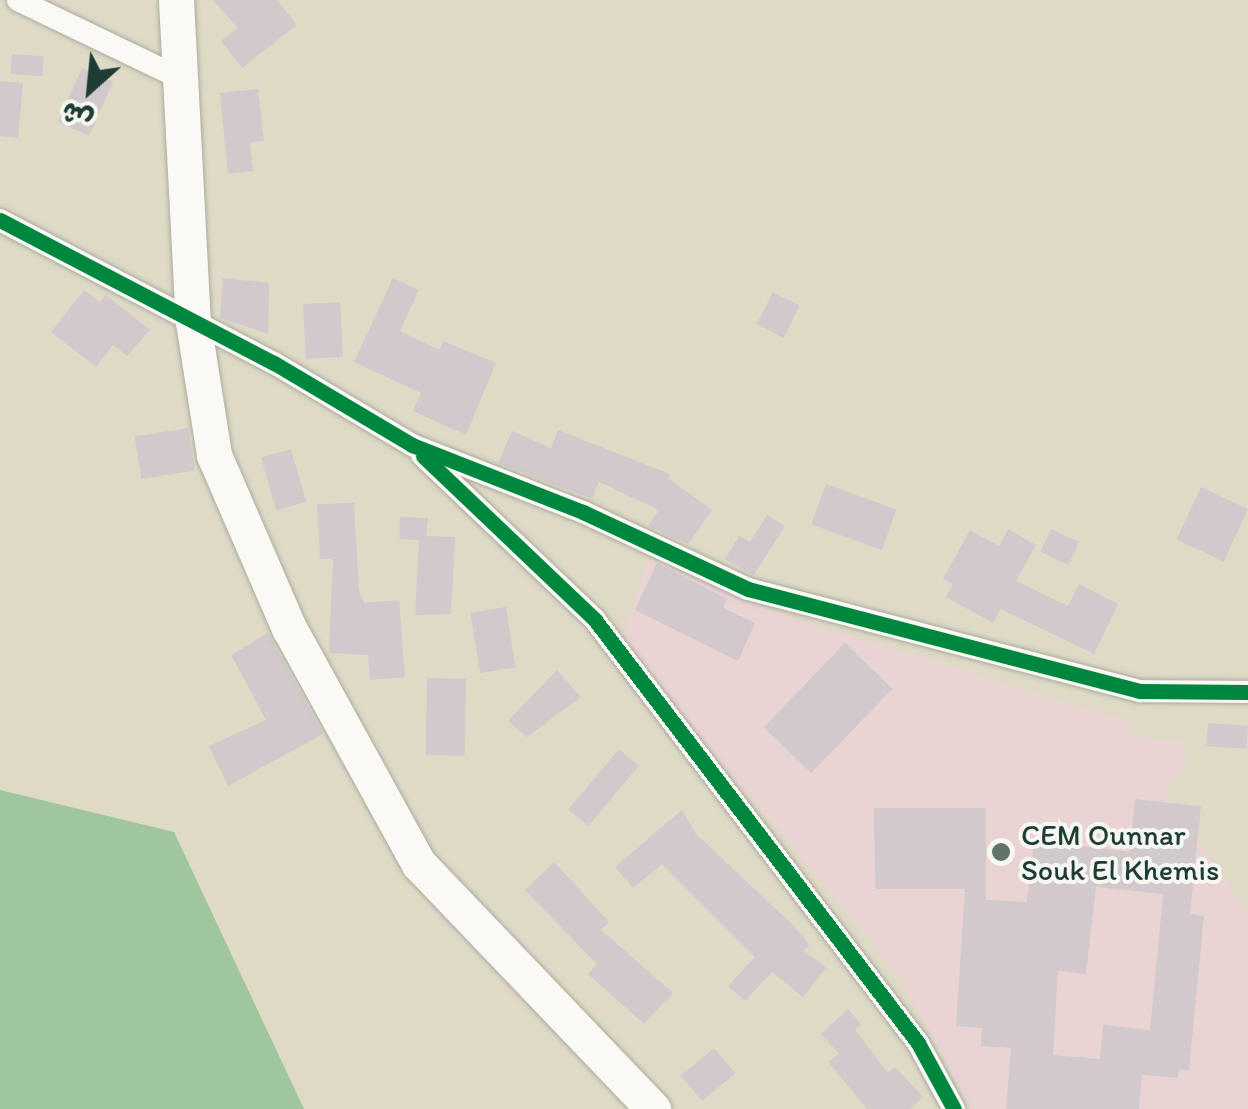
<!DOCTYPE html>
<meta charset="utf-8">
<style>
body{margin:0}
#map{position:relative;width:1248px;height:1109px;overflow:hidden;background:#dedac6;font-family:Itim,"Playpen Sans Arabic",sans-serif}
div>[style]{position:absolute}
.built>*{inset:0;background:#ead4d3}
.forest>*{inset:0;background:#9fc69d}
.building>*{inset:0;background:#d2c9cc;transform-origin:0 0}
.roads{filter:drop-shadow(0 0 2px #acac9f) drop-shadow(0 0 2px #acac9f)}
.minor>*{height:22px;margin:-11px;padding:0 11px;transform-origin:11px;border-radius:11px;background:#faf9f6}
.primary>*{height:35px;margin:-17.5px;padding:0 17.5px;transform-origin:17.5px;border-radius:17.5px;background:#faf9f6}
.cycleway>*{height:15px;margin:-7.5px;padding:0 7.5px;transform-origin:7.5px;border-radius:7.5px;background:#00873e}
.dots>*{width:28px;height:28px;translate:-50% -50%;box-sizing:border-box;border:5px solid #f6f6f2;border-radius:50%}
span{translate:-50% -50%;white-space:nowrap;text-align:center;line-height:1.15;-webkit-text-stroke:8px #f6f6f2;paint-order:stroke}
.poi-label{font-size:30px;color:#1f3d34}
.left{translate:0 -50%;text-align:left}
.north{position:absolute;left:40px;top:40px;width:100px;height:100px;-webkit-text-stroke:8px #f6f6f2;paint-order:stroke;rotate:207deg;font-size:28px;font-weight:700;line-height:40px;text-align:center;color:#1f3d34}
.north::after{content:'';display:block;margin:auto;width:35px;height:45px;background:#1f3d34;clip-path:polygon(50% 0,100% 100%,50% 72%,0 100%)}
</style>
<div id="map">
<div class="built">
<div style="clip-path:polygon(647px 559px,781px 614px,1130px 722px,1129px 736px,1183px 741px,1187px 760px,1164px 792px,1248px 912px,1248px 1109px,971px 1109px,897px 972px,622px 644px)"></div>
</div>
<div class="forest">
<div style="clip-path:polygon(0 790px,174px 832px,304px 1109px,0 1109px)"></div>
</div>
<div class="building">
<div style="clip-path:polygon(213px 0,277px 0,297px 25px,242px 68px,221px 41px,238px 28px)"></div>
<div style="left:12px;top:54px;width:32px;height:20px;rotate:4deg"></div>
<div style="left:82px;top:68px;width:34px;height:59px;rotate:24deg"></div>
<div style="clip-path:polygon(0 81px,23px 83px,18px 138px,0 136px)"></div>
<div style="clip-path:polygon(258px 89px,264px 141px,250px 142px,253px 171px,228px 174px,220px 93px)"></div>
<div style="clip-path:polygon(223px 278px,269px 283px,268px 334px,220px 318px)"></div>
<div style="clip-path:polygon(393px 278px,419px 290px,400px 331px,439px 350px,443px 341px,496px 363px,466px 435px,413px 411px,421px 393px,354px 362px)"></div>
<div style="clip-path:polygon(84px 290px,100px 302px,106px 295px,150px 330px,127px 356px,113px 345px,96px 367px,51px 332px)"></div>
<div style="left:773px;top:292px;width:30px;height:36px;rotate:27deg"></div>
<div style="left:340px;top:302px;width:55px;height:37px;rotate:87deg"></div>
<div style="left:188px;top:428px;width:43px;height:54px;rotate:81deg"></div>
<div style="clip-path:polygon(558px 430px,670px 474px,668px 478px,712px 510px,688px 544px,648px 526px,659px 510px,599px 482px,592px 499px,498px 463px,512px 431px,551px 448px)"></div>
<div style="left:291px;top:449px;width:55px;height:31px;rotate:74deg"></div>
<div style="left:826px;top:484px;width:75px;height:43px;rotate:20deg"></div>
<div style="left:1201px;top:487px;width:52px;height:58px;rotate:25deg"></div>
<div style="clip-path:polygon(354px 503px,359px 590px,364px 603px,399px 600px,405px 677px,370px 680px,368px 655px,329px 653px,333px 559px,320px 559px,317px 504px)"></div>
<div style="clip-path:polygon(767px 515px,785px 526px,754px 575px,725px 559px,739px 536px,750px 542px)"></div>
<div style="clip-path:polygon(400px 517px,428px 518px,426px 536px,455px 537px,451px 614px,415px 615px,419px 540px,399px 539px)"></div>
<div style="clip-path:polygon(1008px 529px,1036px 545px,1016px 581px,1068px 606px,1079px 584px,1118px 604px,1094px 654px,1001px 609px,993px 623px,946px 597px,953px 584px,943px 579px,970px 530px,999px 546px)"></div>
<div style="left:1051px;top:529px;width:31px;height:25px;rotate:25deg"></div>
<div style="clip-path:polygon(657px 563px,727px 599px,723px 608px,755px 623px,738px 661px,635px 610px)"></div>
<div style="left:506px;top:607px;width:61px;height:36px;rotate:81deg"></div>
<div style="clip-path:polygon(268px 633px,323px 734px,228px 786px,209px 746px,266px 720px,231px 655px)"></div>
<div style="left:845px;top:643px;width:66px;height:117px;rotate:44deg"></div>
<div style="clip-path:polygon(557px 670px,581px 697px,527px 737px,508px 721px)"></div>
<div style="left:427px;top:678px;width:39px;height:77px;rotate:1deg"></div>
<div style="left:1208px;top:723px;width:40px;height:23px;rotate:4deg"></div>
<div style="left:619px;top:749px;width:26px;height:79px;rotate:40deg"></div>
<div style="clip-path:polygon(evenodd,1135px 799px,1201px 806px,1190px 914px,1204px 916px,1189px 1070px,1179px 1069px,1178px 1078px,1142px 1075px,1139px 1109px,1006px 1109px,1011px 1048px,981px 1046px,982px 1028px,956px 1026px,965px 889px,875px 889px,874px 808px,986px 808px,986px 900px,1027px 902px,1034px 841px,1130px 852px,1135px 799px,1096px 887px,1163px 894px,1150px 1030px,1103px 1025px,1100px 1059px,1053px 1055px,1058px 971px,1086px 974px,1096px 887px)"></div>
<div style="clip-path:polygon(682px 810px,696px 834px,794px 926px,810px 946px,803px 950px,826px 968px,803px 997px,772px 972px,745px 1001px,728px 986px,755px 957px,662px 864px,633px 888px,615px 867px)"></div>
<div style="clip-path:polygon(554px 862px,609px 922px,601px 930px,673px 993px,644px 1024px,588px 974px,597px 964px,525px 890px)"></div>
<div style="clip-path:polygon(848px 1009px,861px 1024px,855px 1030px,888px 1073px,895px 1067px,923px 1097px,910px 1109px,867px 1109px,828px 1062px,839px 1054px,821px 1034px)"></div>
<div style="left:714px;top:1048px;width:33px;height:43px;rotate:50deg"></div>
</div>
<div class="roads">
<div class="minor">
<div style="left:18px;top:0;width:180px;rotate:25.7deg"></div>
<div style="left:0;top:220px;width:309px;rotate:27.6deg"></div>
<div style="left:274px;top:363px;width:161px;rotate:30.7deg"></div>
<div style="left:412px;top:445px;width:184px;rotate:21.4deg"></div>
<div style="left:583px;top:512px;width:182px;rotate:25deg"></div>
<div style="left:748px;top:589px;width:405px;rotate:14.6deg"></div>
<div style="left:1140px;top:691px;width:108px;rotate:0.5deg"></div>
<div style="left:422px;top:455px;width:239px;rotate:43.6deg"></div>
<div style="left:595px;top:620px;width:532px;rotate:52.63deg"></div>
<div style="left:918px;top:1043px;width:75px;rotate:61.4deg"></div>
</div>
<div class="primary">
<div style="left:176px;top:0;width:322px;rotate:87deg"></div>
<div style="left:193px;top:322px;width:135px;rotate:81deg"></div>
<div style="left:214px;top:455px;width:189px;rotate:66.6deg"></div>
<div style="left:289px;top:628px;width:269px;rotate:61.2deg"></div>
<div style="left:419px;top:864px;width:339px;rotate:46.3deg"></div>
</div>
</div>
<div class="cycleway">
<div style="left:0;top:220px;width:309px;rotate:27.6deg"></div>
<div style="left:274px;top:363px;width:161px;rotate:30.7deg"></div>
<div style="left:412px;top:445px;width:184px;rotate:21.4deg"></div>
<div style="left:583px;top:512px;width:182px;rotate:25deg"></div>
<div style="left:748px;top:589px;width:405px;rotate:14.6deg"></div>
<div style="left:1140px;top:691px;width:108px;rotate:0.5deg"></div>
<div style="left:423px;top:456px;width:238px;rotate:43.6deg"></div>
<div style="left:595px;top:620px;width:532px;rotate:52.63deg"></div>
<div style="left:918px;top:1043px;width:75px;rotate:61.4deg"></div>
</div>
<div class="dots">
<div style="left:1001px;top:852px;background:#627467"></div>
</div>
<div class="poi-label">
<span class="left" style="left:1021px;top:852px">CEM Ounnar<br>Souk El Khemis</span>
</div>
<div class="north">ش</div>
</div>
